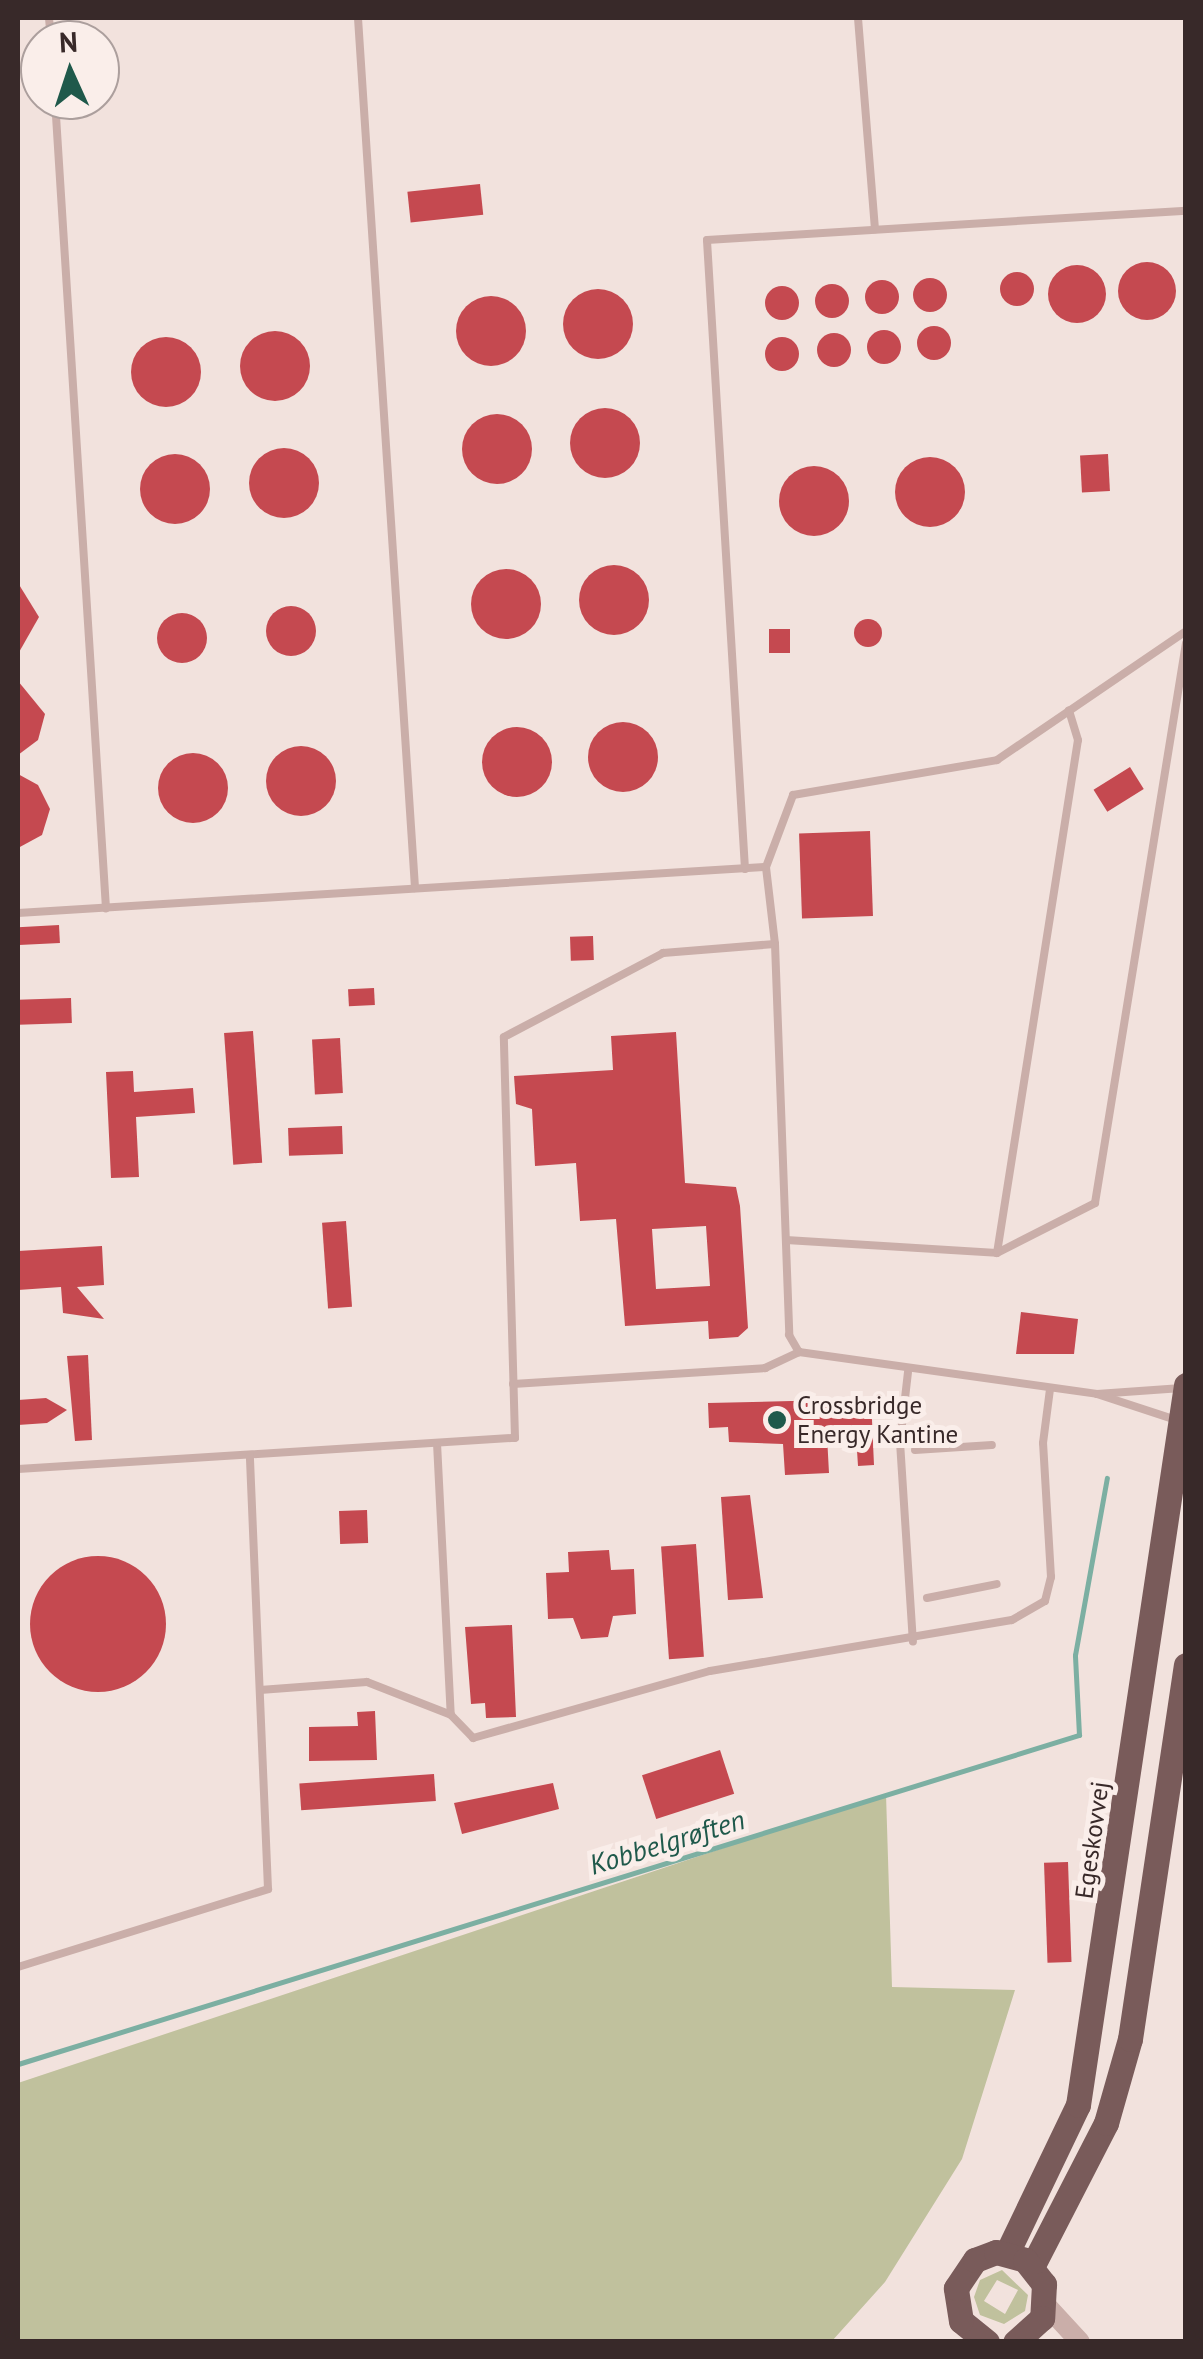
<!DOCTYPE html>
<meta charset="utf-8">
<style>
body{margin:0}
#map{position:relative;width:1203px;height:2359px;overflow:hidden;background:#f2e2dd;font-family:"PT Sans",sans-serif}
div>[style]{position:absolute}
.green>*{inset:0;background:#c0c19d}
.stream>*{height:5px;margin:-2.5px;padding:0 2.5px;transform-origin:2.5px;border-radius:2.5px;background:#7cafa2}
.building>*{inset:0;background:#c54950;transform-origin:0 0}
.round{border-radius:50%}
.service>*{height:8px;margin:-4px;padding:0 4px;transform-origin:4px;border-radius:4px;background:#caaea9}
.tertiary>*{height:20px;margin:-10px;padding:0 10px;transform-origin:10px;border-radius:10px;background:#caaea9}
.primary>*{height:25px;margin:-12.5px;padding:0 12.5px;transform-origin:12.5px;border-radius:12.5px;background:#795b5a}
.dots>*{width:28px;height:28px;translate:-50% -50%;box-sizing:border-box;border:5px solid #faeeea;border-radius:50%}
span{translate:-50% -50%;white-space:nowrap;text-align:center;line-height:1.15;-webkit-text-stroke:10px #faeeea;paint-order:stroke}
.poi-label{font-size:25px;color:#382929}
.left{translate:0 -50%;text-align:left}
.street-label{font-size:25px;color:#382929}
.water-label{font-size:28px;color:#1f594b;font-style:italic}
.frame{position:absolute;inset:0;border:20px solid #382929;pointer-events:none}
.north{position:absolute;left:20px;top:20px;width:100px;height:100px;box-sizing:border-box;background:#faeeea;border:2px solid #ac9f9d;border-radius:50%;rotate:357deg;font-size:28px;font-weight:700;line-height:40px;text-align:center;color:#382929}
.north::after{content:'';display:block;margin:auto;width:35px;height:45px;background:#1f594b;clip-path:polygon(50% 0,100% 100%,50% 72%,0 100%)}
</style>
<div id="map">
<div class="green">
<div style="clip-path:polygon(886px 1794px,892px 1987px,1015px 1990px,962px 2159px,885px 2282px,832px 2341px,18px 2341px,18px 2083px)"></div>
<div style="clip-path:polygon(evenodd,1002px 2270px,1028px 2295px,1025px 2311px,1004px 2324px,980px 2315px,974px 2297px,980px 2280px,1002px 2270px,997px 2280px,1018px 2290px,1005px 2314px,984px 2301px,997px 2280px)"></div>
</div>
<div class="stream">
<div style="left:18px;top:2064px;width:1111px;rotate:-17.23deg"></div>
<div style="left:1079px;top:1735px;width:80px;rotate:-92.9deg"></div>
<div style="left:1075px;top:1655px;width:180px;rotate:-79.8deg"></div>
</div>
<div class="building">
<div style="left:480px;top:184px;width:31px;height:73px;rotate:84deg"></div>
<div class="round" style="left:1118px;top:262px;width:58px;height:58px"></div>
<div class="round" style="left:1048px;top:265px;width:58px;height:58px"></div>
<div class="round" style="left:1000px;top:272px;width:34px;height:34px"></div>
<div class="round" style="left:913px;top:278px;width:34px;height:34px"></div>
<div class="round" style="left:865px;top:280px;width:34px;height:34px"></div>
<div class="round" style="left:815px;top:284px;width:34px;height:34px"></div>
<div class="round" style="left:765px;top:286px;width:34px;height:34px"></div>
<div class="round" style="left:563px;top:289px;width:70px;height:70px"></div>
<div class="round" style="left:456px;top:296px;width:70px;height:70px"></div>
<div class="round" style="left:917px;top:326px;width:34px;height:34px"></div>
<div class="round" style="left:867px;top:330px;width:34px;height:34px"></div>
<div class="round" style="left:240px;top:331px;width:70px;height:70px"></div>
<div class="round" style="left:817px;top:333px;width:34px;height:34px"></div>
<div class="round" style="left:131px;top:337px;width:70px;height:70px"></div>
<div class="round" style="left:765px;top:337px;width:34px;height:34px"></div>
<div class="round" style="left:570px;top:408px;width:70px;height:70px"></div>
<div class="round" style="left:462px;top:414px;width:70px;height:70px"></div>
<div class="round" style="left:249px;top:448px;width:70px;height:70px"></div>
<div class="round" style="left:140px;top:454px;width:70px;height:70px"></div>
<div style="left:1108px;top:454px;width:37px;height:28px;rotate:87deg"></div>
<div class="round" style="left:895px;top:457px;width:70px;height:70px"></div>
<div class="round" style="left:779px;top:466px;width:70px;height:70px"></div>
<div class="round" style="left:579px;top:565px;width:70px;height:70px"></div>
<div class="round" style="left:471px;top:569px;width:70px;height:70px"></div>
<div style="clip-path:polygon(18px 583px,39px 617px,18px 654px)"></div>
<div class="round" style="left:266px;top:606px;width:50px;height:50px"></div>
<div class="round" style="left:157px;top:613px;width:50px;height:50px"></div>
<div class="round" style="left:854px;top:619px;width:28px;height:28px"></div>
<div style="left:769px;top:629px;width:21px;height:24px"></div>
<div style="clip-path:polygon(18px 681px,45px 714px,38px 740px,18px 755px)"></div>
<div class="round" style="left:588px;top:722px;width:70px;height:70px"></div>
<div class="round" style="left:482px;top:727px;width:70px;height:70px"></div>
<div class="round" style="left:266px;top:746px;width:70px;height:70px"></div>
<div class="round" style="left:158px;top:753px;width:70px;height:70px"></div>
<div style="left:1130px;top:767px;width:26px;height:43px;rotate:58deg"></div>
<div style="clip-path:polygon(18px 774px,38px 785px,50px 809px,42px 835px,18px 848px)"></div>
<div style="left:870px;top:831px;width:85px;height:71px;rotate:88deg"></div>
<div style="left:59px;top:925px;width:18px;height:41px;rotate:87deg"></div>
<div style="left:593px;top:936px;width:24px;height:23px;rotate:88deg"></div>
<div style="left:374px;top:988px;width:17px;height:26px;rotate:87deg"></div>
<div style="left:71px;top:998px;width:25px;height:53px;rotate:88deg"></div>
<div style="left:253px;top:1031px;width:132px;height:29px;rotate:86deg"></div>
<div style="clip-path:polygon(evenodd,676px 1032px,685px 1183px,736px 1187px,740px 1206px,748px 1328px,738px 1337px,709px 1339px,708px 1321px,625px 1326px,616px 1219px,580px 1221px,576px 1163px,535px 1166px,532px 1109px,516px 1104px,514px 1076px,613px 1070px,611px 1036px,676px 1032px,706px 1226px,710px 1286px,656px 1289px,652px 1229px,706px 1226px)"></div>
<div style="left:340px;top:1038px;width:55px;height:28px;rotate:87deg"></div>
<div style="clip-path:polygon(133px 1071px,134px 1092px,193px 1088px,195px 1113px,136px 1117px,139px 1177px,111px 1178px,106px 1072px)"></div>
<div style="left:342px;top:1126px;width:28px;height:54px;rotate:88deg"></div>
<div style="left:346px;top:1221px;width:86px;height:24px;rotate:86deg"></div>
<div style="clip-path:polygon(102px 1246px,104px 1285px,77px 1287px,104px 1319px,63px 1313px,61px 1287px,18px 1290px,18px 1251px)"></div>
<div style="clip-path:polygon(1021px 1312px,1078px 1319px,1074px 1354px,1016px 1354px)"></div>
<div style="clip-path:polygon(88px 1355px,92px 1440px,75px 1441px,67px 1356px)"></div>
<div style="clip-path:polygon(46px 1398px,67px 1410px,47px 1423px,18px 1425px,18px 1400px)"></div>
<div style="clip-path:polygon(871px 1399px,874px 1465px,858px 1466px,856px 1435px,827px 1436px,829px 1473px,785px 1475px,783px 1444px,729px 1442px,728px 1427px,709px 1428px,708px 1403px)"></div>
<div style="clip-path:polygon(750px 1495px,763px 1598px,728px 1600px,721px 1497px)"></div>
<div style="left:367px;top:1510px;width:33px;height:28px;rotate:88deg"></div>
<div style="left:696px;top:1544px;width:113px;height:35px;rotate:86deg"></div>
<div style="clip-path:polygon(609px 1550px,611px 1570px,634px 1569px,636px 1614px,613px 1616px,608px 1637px,581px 1639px,573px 1618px,548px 1619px,546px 1573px,569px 1572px,568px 1552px)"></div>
<div class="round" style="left:30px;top:1556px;width:136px;height:136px"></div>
<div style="clip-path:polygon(512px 1625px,516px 1717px,486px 1718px,485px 1703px,471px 1704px,465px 1627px)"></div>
<div style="clip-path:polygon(375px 1711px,377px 1760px,309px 1761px,309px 1727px,358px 1726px,357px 1712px)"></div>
<div style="left:720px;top:1750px;width:46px;height:82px;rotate:72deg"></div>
<div style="left:434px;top:1774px;width:27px;height:135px;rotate:86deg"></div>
<div style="clip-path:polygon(553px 1783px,559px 1809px,462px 1834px,454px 1803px)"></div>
<div style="left:1068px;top:1862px;width:100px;height:24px;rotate:88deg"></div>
</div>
<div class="service">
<div style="left:49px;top:18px;width:22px;rotate:85deg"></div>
<div style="left:358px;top:18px;width:872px;rotate:86.25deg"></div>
<div style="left:858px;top:18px;width:212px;rotate:85.4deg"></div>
<div style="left:55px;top:100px;width:810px;rotate:86.39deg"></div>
<div style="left:745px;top:869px;width:630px;rotate:-93.46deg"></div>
<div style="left:707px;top:240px;width:480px;rotate:-3.5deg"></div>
<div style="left:18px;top:913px;width:749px;rotate:-3.52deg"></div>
<div style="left:775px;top:944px;width:78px;rotate:-96.7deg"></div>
<div style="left:766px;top:867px;width:77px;rotate:-69.4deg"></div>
<div style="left:793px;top:795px;width:207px;rotate:-9.7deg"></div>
<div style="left:997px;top:760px;width:229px;rotate:-34.3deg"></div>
<div style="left:786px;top:1240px;width:211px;rotate:3.5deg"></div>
<div style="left:997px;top:1253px;width:110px;rotate:-27deg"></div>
<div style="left:1095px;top:1203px;width:567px;rotate:-80.77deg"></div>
<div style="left:997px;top:1253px;width:519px;rotate:-81.03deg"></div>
<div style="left:1078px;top:740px;width:31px;rotate:-107deg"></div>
<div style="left:908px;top:1372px;width:70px;rotate:96.5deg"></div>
<div style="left:900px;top:1442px;width:200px;rotate:86.3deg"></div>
<div style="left:513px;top:1384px;width:253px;rotate:-3.6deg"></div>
<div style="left:765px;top:1368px;width:38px;rotate:-25deg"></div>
<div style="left:1097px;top:1394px;width:85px;rotate:-4deg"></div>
<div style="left:437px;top:1443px;width:272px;rotate:87.1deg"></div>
<div style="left:915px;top:1450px;width:77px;rotate:-3.7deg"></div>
<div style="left:18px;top:1469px;width:498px;rotate:-3.6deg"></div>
<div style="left:515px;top:1438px;width:401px;rotate:-91.6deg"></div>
<div style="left:504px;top:1037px;width:180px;rotate:-27.8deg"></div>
<div style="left:663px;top:953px;width:112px;rotate:-4.6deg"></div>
<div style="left:775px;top:944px;width:391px;rotate:87.9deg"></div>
<div style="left:789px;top:1335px;width:20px;rotate:60deg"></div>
<div style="left:799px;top:1352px;width:301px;rotate:8deg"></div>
<div style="left:1097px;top:1394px;width:83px;rotate:18.2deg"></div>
<div style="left:927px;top:1598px;width:71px;rotate:-11.3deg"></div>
<div style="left:260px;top:1690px;width:107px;rotate:-4.3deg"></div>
<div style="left:367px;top:1682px;width:90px;rotate:21.4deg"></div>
<div style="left:451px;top:1715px;width:32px;rotate:46deg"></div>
<div style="left:473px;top:1738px;width:246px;rotate:-15.8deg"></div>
<div style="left:710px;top:1671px;width:306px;rotate:-9.6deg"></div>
<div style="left:1012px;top:1620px;width:38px;rotate:-30deg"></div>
<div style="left:1045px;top:1601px;width:25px;rotate:-76deg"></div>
<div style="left:1051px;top:1577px;width:134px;rotate:-93.4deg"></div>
<div style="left:1043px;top:1443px;width:54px;rotate:-82.6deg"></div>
<div style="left:18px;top:1967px;width:262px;rotate:-17.3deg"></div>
<div style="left:268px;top:1889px;width:434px;rotate:-92.4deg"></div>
</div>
<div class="tertiary">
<div style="left:1046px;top:2305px;width:50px;rotate:47.4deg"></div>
</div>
<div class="primary">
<div style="left:1007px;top:2253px;width:164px;rotate:-64.4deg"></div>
<div style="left:1078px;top:2105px;width:728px;rotate:-81.47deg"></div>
<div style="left:1033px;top:2265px;width:160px;rotate:-62.8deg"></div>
<div style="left:1106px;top:2123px;width:87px;rotate:-74.1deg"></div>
<div style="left:1130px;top:2039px;width:378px;rotate:-81.5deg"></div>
<div style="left:987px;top:2342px;width:33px;rotate:-141deg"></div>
<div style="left:961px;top:2321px;width:33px;rotate:-99deg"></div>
<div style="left:956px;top:2288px;width:34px;rotate:-56deg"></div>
<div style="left:975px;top:2260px;width:22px;rotate:-21deg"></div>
<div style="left:996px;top:2252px;width:30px;rotate:15deg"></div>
<div style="left:1025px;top:2260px;width:31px;rotate:52deg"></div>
<div style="left:1044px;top:2284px;width:34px;rotate:93deg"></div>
<div style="left:1042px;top:2318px;width:36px;rotate:138deg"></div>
</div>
<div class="dots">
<div style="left:777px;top:1420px;background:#1f594b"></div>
</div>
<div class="poi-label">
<span class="left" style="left:797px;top:1420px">Crossbridge<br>Energy Kantine</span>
</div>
<div class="street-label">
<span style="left:1092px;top:1840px;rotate:-82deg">Egeskovvej</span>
</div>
<div class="water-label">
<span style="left:667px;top:1842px;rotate:-17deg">Kobbelgrøften</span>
</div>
<div class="frame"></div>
<div class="north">N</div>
</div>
